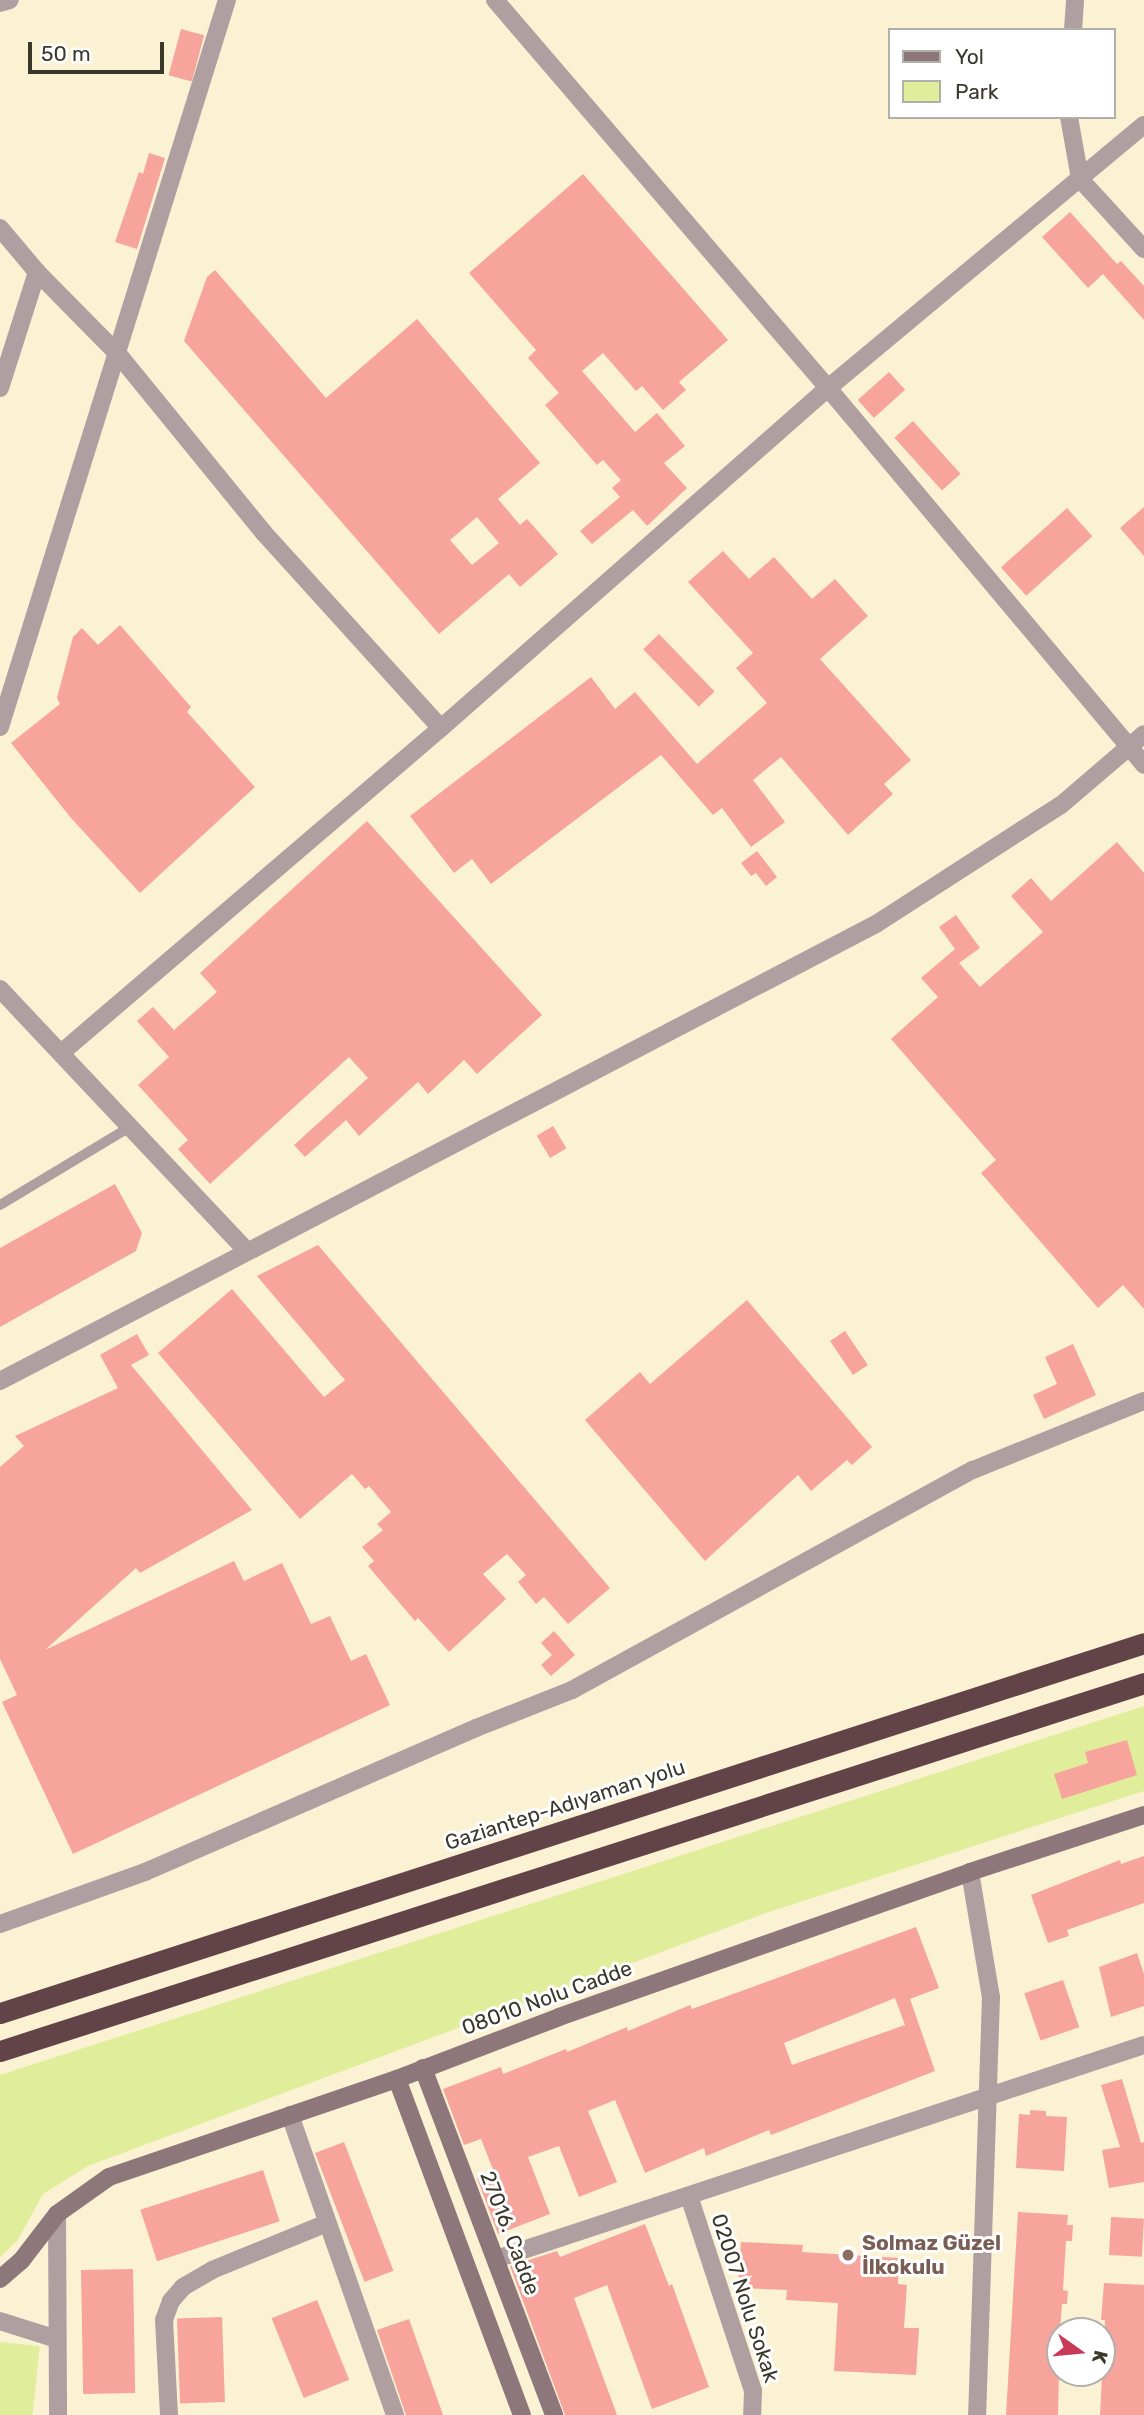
<!DOCTYPE html>
<meta charset="utf-8">
<style>
body{margin:0}
#map{position:relative;width:1144px;height:2415px;overflow:hidden;background:#fbf2d4;font-family:Rubik,sans-serif}
div>[style]{position:absolute}
.green>*{inset:0;background:#e0ee9b;transform-origin:0 0}
.building>*{inset:0;background:#f7a49d;transform-origin:0 0}
.lane>*{height:10px;margin:-5px;padding:0 5px;transform-origin:5px;border-radius:5px;background:#af9fa1}
.street>*{height:18px;margin:-9px;padding:0 9px;transform-origin:9px;border-radius:9px;background:#af9fa1}
.secondary>*{height:18px;margin:-9px;padding:0 9px;transform-origin:9px;border-radius:9px;background:#8e777a}
.highway>*{height:21px;margin:-10.5px;padding:0 10.5px;transform-origin:10.5px;border-radius:10.5px;background:#614348}
.dots>*{width:19px;height:19px;translate:-50% -50%;box-sizing:border-box;border:4px solid #fff;border-radius:50%}
span{translate:-50% -50%;white-space:nowrap;text-align:center;line-height:1.15;-webkit-text-stroke:6px #fff;paint-order:stroke}
.street-label{font-size:21px;color:#3a372b}
.education-label{font-size:21px;color:#785e54;font-weight:700}
.left{translate:0 -50%;text-align:left}
.legend{position:absolute;left:888px;top:28px;width:228px;height:91px;box-sizing:border-box;background:#fff;border:2px solid #b0afaa;margin:0;padding:9px 12px;list-style:none;font-size:21px;color:#3a372b}
.legend li{display:flex;align-items:center;gap:14px;height:35px}
.legend b{width:35px;border:2px solid #b0afaa}
.north{position:absolute;left:1046px;top:2317px;width:70px;height:70px;box-sizing:border-box;background:#fff;border:2px solid #b0afaa;border-radius:50%;rotate:105deg;font-size:19px;font-weight:700;line-height:28px;text-align:center;color:#3a372b}
.north::after{content:'';display:block;margin:auto;width:24px;height:32px;background:#c93958;clip-path:polygon(50% 0,100% 100%,50% 72%,0 100%)}
.scale{position:absolute;left:28px;top:42px;width:136px;height:32px;box-sizing:border-box;border:4px solid #3a372b;border-top:0;padding-left:9px;font-size:21px;line-height:24px;white-space:nowrap;color:#3a372b;-webkit-text-stroke:5px #fff;paint-order:stroke}
</style>
<div id="map">
<div class="green">
<div style="clip-path:polygon(1144px 1706px,1144px 1791px,769px 1912px,88px 2166px,43px 2194px,17px 2241px,0 2257px,0 2075px)"></div>
<div style="left:0;top:2342px;width:40px;height:73px;rotate:6deg"></div>
</div>
<div class="building">
<div style="left:181px;top:29px;width:24px;height:48px;rotate:15deg"></div>
<div style="clip-path:polygon(149px 153px,165px 158px,137px 249px,115px 242px,139px 172px,143px 174px)"></div>
<div style="clip-path:polygon(583px 174px,728px 340px,679px 382px,686px 390px,663px 410px,642px 386px,636px 391px,603px 353px,582px 371px,635px 432px,657px 413px,685px 446px,664px 463px,687px 488px,647px 526px,633px 510px,592px 544px,580px 531px,620px 497px,612px 488px,621px 480px,603px 460px,597px 465px,545px 405px,559px 393px,528px 358px,536px 350px,469px 273px)"></div>
<div style="clip-path:polygon(1070px 212px,1117px 264px,1121px 261px,1144px 286px,1144px 320px,1103px 274px,1088px 288px,1042px 237px)"></div>
<div style="clip-path:polygon(evenodd,215px 270px,326px 398px,417px 319px,540px 463px,498px 499px,520px 525px,527px 519px,558px 554px,520px 587px,509px 574px,439px 634px,184px 341px,207px 277px,215px 270px,477px 517px,499px 543px,472px 565px,450px 540px,477px 517px)"></div>
<div style="left:889px;top:372px;width:24px;height:42px;rotate:48deg"></div>
<div style="left:913px;top:421px;width:71px;height:25px;rotate:48deg"></div>
<div style="clip-path:polygon(1144px 507px,1144px 556px,1120px 528px)"></div>
<div style="left:1067px;top:508px;width:38px;height:89px;rotate:48deg"></div>
<div style="clip-path:polygon(723px 551px,749px 579px,774px 557px,812px 599px,835px 579px,868px 616px,820px 659px,911px 760px,884px 784px,893px 794px,848px 835px,781px 757px,753px 780px,785px 822px,751px 847px,722px 808px,713px 815px,661px 755px,491px 884px,472px 859px,454px 873px,410px 816px,591px 677px,615px 709px,635px 692px,697px 764px,767px 703px,736px 668px,753px 653px,688px 582px)"></div>
<div style="clip-path:polygon(120px 625px,191px 707px,187px 712px,255px 787px,140px 893px,71px 818px,11px 743px,60px 704px,57px 698px,73px 637px,82px 628px,98px 645px)"></div>
<div style="left:659px;top:634px;width:80px;height:22px;rotate:46deg"></div>
<div style="clip-path:polygon(367px 821px,542px 1015px,477px 1074px,464px 1060px,428px 1094px,418px 1082px,359px 1136px,346px 1120px,305px 1157px,294px 1145px,368px 1078px,349px 1057px,210px 1184px,178px 1149px,188px 1140px,138px 1085px,169px 1057px,137px 1021px,153px 1007px,174px 1030px,217px 992px,200px 973px)"></div>
<div style="clip-path:polygon(1117px 842px,1144px 873px,1144px 1309px,1123px 1285px,1098px 1308px,981px 1173px,996px 1160px,891px 1039px,938px 997px,921px 978px,955px 949px,939px 927px,956px 915px,980px 948px,959px 963px,980px 987px,1043px 932px,1011px 896px,1031px 878px,1051px 901px)"></div>
<div style="clip-path:polygon(757px 851px,777px 877px,766px 886px,756px 873px,751px 876px,741px 863px)"></div>
<div style="left:553px;top:1126px;width:26px;height:19px;rotate:59deg"></div>
<div style="clip-path:polygon(115px 1184px,142px 1233px,136px 1251px,0 1327px,0 1248px)"></div>
<div style="clip-path:polygon(318px 1245px,610px 1588px,568px 1624px,544px 1597px,536px 1604px,518px 1582px,526px 1575px,507px 1554px,483px 1574px,506px 1599px,449px 1652px,418px 1618px,415px 1621px,368px 1566px,374px 1561px,362px 1547px,383px 1530px,377px 1524px,391px 1512px,369px 1486px,365px 1489px,352px 1474px,300px 1519px,158px 1353px,232px 1289px,324px 1397px,345px 1380px,257px 1276px)"></div>
<div style="clip-path:polygon(747px 1300px,872px 1447px,852px 1465px,847px 1460px,811px 1491px,798px 1475px,705px 1561px,585px 1420px,640px 1372px,650px 1384px)"></div>
<div style="left:845px;top:1331px;width:41px;height:18px;rotate:56deg"></div>
<div style="clip-path:polygon(137px 1334px,149px 1355px,131px 1365px,252px 1510px,140px 1573px,136px 1568px,45px 1650px,234px 1561px,244px 1581px,282px 1563px,311px 1624px,330px 1616px,351px 1661px,366px 1654px,390px 1705px,73px 1854px,2px 1702px,17px 1695px,0 1659px,0 1467px,24px 1446px,15px 1436px,118px 1388px,100px 1355px)"></div>
<div style="clip-path:polygon(1073px 1344px,1096px 1395px,1044px 1419px,1033px 1395px,1057px 1384px,1045px 1357px)"></div>
<div style="clip-path:polygon(554px 1631px,575px 1655px,551px 1676px,541px 1665px,552px 1655px,541px 1643px)"></div>
<div style="clip-path:polygon(1127px 1740px,1137px 1775px,1062px 1799px,1054px 1774px,1088px 1763px,1085px 1752px)"></div>
<div style="clip-path:polygon(1144px 1856px,1144px 1903px,1067px 1930px,1069px 1936px,1048px 1943px,1031px 1895px,1120px 1860px,1121px 1864px)"></div>
<div style="clip-path:polygon(evenodd,916px 1927px,939px 1988px,910px 1999px,935px 2071px,771px 2135px,769px 2130px,706px 2156px,704px 2148px,645px 2173px,615px 2100px,588px 2111px,617px 2182px,579px 2197px,559px 2146px,528px 2157px,550px 2214px,498px 2234px,477px 2178px,494px 2172px,481px 2139px,464px 2145px,443px 2089px,501px 2067px,503px 2074px,566px 2049px,567px 2052px,627px 2027px,628px 2031px,690px 2005px,692px 2009px,916px 1927px,895px 1998px,905px 2025px,792px 2065px,784px 2043px,895px 1998px)"></div>
<div style="clip-path:polygon(1137px 1953px,1144px 1974px,1144px 2006px,1111px 2017px,1099px 1967px)"></div>
<div style="left:1063px;top:1980px;width:50px;height:41px;rotate:71deg"></div>
<div style="clip-path:polygon(1122px 2079px,1141px 2143px,1144px 2142px,1144px 2182px,1109px 2188px,1102px 2150px,1120px 2147px,1101px 2085px)"></div>
<div style="clip-path:polygon(1030px 2110px,1046px 2111px,1046px 2116px,1067px 2117px,1064px 2171px,1016px 2168px,1019px 2114px,1030px 2115px)"></div>
<div style="left:344px;top:2142px;width:138px;height:31px;rotate:69deg"></div>
<div style="left:263px;top:2170px;width:54px;height:129px;rotate:72deg"></div>
<div style="clip-path:polygon(1018px 2212px,1068px 2215px,1067px 2225px,1073px 2225px,1072px 2241px,1066px 2241px,1063px 2290px,1068px 2291px,1067px 2304px,1062px 2304px,1060px 2331px,1058px 2415px,1006px 2415px)"></div>
<div style="left:1111px;top:2217px;width:33px;height:38px;rotate:3deg"></div>
<div style="clip-path:polygon(645px 2224px,669px 2286px,672px 2284px,709px 2387px,652px 2409px,607px 2285px,574px 2298px,617px 2415px,565px 2415px,510px 2266px,557px 2251px,560px 2257px)"></div>
<div style="clip-path:polygon(741px 2242px,803px 2245px,802px 2252px,899px 2258px,898px 2284px,907px 2285px,904px 2328px,919px 2328px,916px 2375px,834px 2371px,838px 2303px,786px 2300px,787px 2290px,738px 2288px)"></div>
<div style="left:133px;top:2269px;width:124px;height:52px;rotate:89deg"></div>
<div style="clip-path:polygon(1104px 2283px,1144px 2285px,1144px 2415px,1100px 2415px,1105px 2320px,1101px 2320px)"></div>
<div style="left:317px;top:2300px;width:86px;height:49px;rotate:68deg"></div>
<div style="left:222px;top:2317px;width:85px;height:45px;rotate:88deg"></div>
<div style="clip-path:polygon(409px 2319px,443px 2415px,406px 2415px,377px 2330px)"></div>
</div>
<div class="lane">
<div style="left:0;top:1205px;width:152px;rotate:-31deg"></div>
</div>
<div class="street">
<div style="left:495px;top:0;width:511px;rotate:49.36deg"></div>
<div style="left:828px;top:388px;width:492px;rotate:50deg"></div>
<div style="left:0;top:3px;width:10px;rotate:-17deg"></div>
<div style="left:1073px;top:30px;width:30px;rotate:-86deg"></div>
<div style="left:1069px;top:117px;width:63px;rotate:79.9deg"></div>
<div style="left:1080px;top:179px;width:95px;rotate:47.6deg"></div>
<div style="left:0;top:228px;width:57px;rotate:49.9deg"></div>
<div style="left:37px;top:272px;width:115px;rotate:45.4deg"></div>
<div style="left:118px;top:354px;width:231px;rotate:50.8deg"></div>
<div style="left:264px;top:533px;width:263px;rotate:47.8deg"></div>
<div style="left:0;top:388px;width:122px;rotate:-72.3deg"></div>
<div style="left:0;top:727px;width:762px;rotate:-72.66deg"></div>
<div style="left:0;top:989px;width:359px;rotate:46.7deg"></div>
<div style="left:61px;top:1053px;width:500px;rotate:-40.54deg"></div>
<div style="left:441px;top:728px;width:515px;rotate:-41.3deg"></div>
<div style="left:828px;top:388px;width:411px;rotate:-39.8deg"></div>
<div style="left:0;top:1381px;width:988px;rotate:-27.55deg"></div>
<div style="left:876px;top:924px;width:220px;rotate:-32.8deg"></div>
<div style="left:1061px;top:805px;width:109px;rotate:-40.5deg"></div>
<div style="left:970px;top:1872px;width:127px;rotate:80.5deg"></div>
<div style="left:991px;top:1997px;width:418px;rotate:91.9deg"></div>
<div style="left:0;top:1924px;width:154px;rotate:-19.7deg"></div>
<div style="left:145px;top:1872px;width:361px;rotate:-23.5deg"></div>
<div style="left:476px;top:1728px;width:103px;rotate:-21.6deg"></div>
<div style="left:572px;top:1690px;width:457px;rotate:-28.8deg"></div>
<div style="left:973px;top:1470px;width:184px;rotate:-22deg"></div>
<div style="left:290px;top:2115px;width:318px;rotate:70.7deg"></div>
<div style="left:689px;top:2196px;width:205px;rotate:71.8deg"></div>
<div style="left:753px;top:2391px;width:24px;rotate:92deg"></div>
<div style="left:57px;top:2214px;width:201px;rotate:89.7deg"></div>
<div style="left:496px;top:2259px;width:682px;rotate:-18.28deg"></div>
<div style="left:0;top:2321px;width:60px;rotate:17.5deg"></div>
<div style="left:169px;top:2415px;width:95px;rotate:-93deg"></div>
<div style="left:164px;top:2320px;width:20px;rotate:-70deg"></div>
<div style="left:171px;top:2301px;width:18px;rotate:-49deg"></div>
<div style="left:183px;top:2287px;width:34px;rotate:-30deg"></div>
<div style="left:212px;top:2270px;width:124px;rotate:-22.2deg"></div>
</div>
<div class="secondary">
<div style="left:423px;top:2068px;width:371px;rotate:69.3deg"></div>
<div style="left:397px;top:2079px;width:358px;rotate:69.6deg"></div>
<div style="left:0;top:2279px;width:28px;rotate:-41deg"></div>
<div style="left:21px;top:2261px;width:59px;rotate:-52.5deg"></div>
<div style="left:57px;top:2214px;width:64px;rotate:-35.4deg"></div>
<div style="left:109px;top:2177px;width:304px;rotate:-18.8deg"></div>
<div style="left:397px;top:2079px;width:173px;rotate:-20.9deg"></div>
<div style="left:559px;top:2017px;width:436px;rotate:-19.4deg"></div>
<div style="left:970px;top:1872px;width:183px;rotate:-18.1deg"></div>
</div>
<div class="highway">
<div style="left:0;top:2013px;width:1202px;rotate:-17.92deg"></div>
<div style="left:0;top:2051px;width:1202px;rotate:-17.83deg"></div>
</div>
<div class="dots">
<div style="left:848px;top:2255px;background:#8d6e63"></div>
</div>
<div class="street-label">
<span style="left:565px;top:1805px;rotate:-18deg">Gaziantep-Adıyaman yolu</span>
<span style="left:547px;top:1998px;rotate:-20deg">08010 Nolu Cadde</span>
<span style="left:510px;top:2233px;rotate:69deg">27016. Cadde</span>
<span style="left:745px;top:2298px;rotate:72deg">02007 Nolu Sokak</span>
</div>
<div class="education-label">
<span class="left" style="left:862px;top:2255px">Solmaz Güzel<br>İlkokulu</span>
</div>
<ul class="legend">
<li><b style="height:9px;background:#8e777a"></b>Yol</li>
<li><b style="height:19px;background:#e0ee9b"></b>Park</li>
</ul>
<div class="north">K</div>
<div class="scale">50 m</div>
</div>
